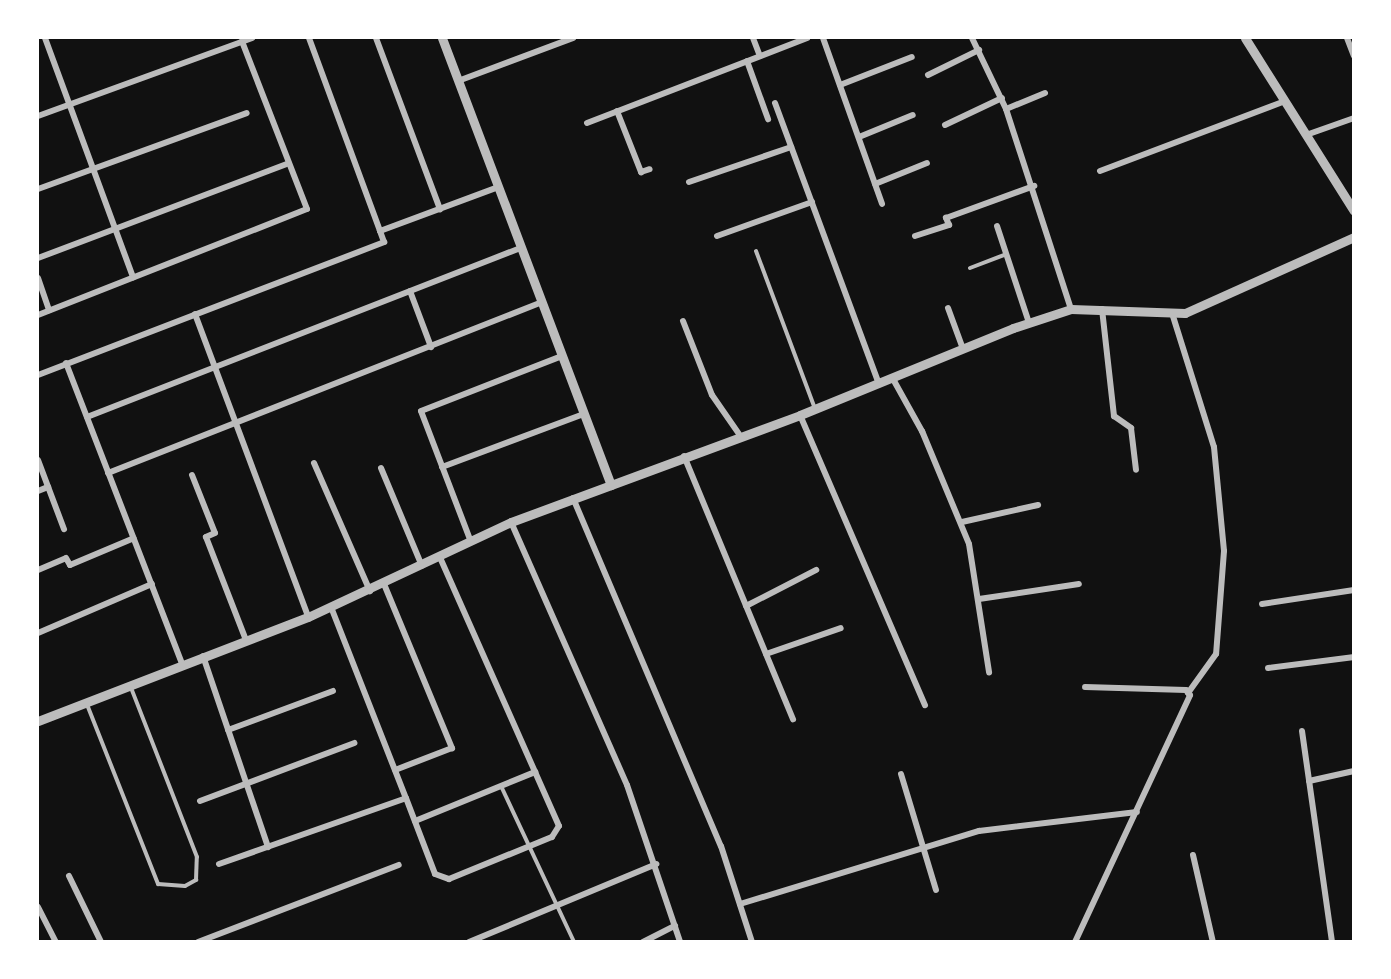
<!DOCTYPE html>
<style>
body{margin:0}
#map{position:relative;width:1391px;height:979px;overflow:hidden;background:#111;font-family:Roboto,sans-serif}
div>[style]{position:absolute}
.service>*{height:4px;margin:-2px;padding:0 2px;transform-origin:2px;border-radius:2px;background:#bcbcbc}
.minor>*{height:6px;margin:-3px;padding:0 3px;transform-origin:3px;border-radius:3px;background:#bcbcbc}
.tertiary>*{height:9px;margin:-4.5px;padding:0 4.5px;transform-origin:4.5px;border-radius:4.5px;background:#bcbcbc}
span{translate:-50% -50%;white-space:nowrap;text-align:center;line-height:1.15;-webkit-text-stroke:6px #fff;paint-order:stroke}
.frame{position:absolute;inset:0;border:39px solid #fff;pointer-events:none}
</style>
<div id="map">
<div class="service">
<div style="left:756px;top:251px;width:169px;rotate:69.5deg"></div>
<div style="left:970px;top:268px;width:39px;rotate:-21deg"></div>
<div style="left:86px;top:702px;width:196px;rotate:68.4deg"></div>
<div style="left:158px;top:884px;width:27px;rotate:4deg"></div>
<div style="left:185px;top:886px;width:13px;rotate:-29deg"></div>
<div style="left:196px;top:880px;width:23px;rotate:-88deg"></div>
<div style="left:197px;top:857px;width:185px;rotate:-111.3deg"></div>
<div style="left:501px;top:786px;width:172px;rotate:64.9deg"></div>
</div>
<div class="minor">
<div style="left:45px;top:38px;width:255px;rotate:69.8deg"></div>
<div style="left:309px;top:38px;width:206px;rotate:69.8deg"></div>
<div style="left:376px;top:38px;width:183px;rotate:69.5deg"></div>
<div style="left:753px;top:38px;width:19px;rotate:69deg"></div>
<div style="left:823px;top:38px;width:176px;rotate:70.4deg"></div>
<div style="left:972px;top:38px;width:79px;rotate:64.4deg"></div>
<div style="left:1347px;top:38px;width:19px;rotate:69deg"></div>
<div style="left:747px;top:61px;width:62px;rotate:70.1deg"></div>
<div style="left:928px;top:75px;width:57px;rotate:-26.1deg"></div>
<div style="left:458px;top:81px;width:123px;rotate:-20.5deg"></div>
<div style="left:840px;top:85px;width:77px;rotate:-21.3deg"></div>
<div style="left:1045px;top:93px;width:42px;rotate:157.7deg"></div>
<div style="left:1006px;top:109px;width:210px;rotate:72deg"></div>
<div style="left:775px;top:103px;width:300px;rotate:69.7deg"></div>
<div style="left:617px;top:111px;width:66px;rotate:68.5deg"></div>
<div style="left:641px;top:172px;width:9px;rotate:-18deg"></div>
<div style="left:38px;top:116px;width:228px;rotate:-20deg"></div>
<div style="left:587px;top:123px;width:236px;rotate:-21.1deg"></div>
<div style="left:945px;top:125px;width:63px;rotate:-25.3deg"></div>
<div style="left:1306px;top:135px;width:51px;rotate:-19.5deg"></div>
<div style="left:859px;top:137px;width:58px;rotate:-22.2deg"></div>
<div style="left:1100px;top:171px;width:198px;rotate:-20.7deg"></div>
<div style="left:689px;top:182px;width:108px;rotate:-18.9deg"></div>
<div style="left:875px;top:184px;width:56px;rotate:-22deg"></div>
<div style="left:38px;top:189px;width:222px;rotate:-20deg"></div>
<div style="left:997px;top:226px;width:102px;rotate:71.7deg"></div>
<div style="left:717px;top:236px;width:101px;rotate:-19.7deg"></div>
<div style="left:915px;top:236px;width:36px;rotate:-18deg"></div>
<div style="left:949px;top:225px;width:8px;rotate:-113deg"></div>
<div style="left:946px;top:218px;width:94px;rotate:-20deg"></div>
<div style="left:38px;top:258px;width:268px;rotate:-20.7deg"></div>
<div style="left:38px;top:278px;width:34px;rotate:71deg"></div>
<div style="left:410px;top:291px;width:60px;rotate:69.4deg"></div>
<div style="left:948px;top:308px;width:44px;rotate:69.9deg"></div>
<div style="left:1102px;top:309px;width:108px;rotate:83.6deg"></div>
<div style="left:1114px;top:416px;width:21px;rotate:35deg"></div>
<div style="left:1131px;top:428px;width:42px;rotate:83.2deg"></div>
<div style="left:1172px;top:313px;width:140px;rotate:72.6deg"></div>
<div style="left:1214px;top:447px;width:104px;rotate:84.5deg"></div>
<div style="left:1224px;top:551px;width:103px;rotate:94.4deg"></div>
<div style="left:1216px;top:654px;width:48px;rotate:125.7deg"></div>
<div style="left:195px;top:314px;width:323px;rotate:69.5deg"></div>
<div style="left:38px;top:315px;width:289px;rotate:-21.5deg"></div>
<div style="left:307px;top:209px;width:180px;rotate:-111.2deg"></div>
<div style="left:683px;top:321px;width:79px;rotate:68.6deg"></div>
<div style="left:712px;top:395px;width:47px;rotate:55.3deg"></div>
<div style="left:66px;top:363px;width:322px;rotate:68.9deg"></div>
<div style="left:38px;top:375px;width:371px;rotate:-21deg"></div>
<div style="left:384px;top:242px;width:12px;rotate:-110deg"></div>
<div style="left:380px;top:231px;width:126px;rotate:-20.4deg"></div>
<div style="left:893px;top:379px;width:60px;rotate:60.9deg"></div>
<div style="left:922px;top:431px;width:122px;rotate:67.4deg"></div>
<div style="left:969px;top:544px;width:130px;rotate:81.1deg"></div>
<div style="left:800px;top:415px;width:316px;rotate:66.7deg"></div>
<div style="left:87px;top:417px;width:466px;rotate:-21.3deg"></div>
<div style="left:684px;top:456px;width:285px;rotate:67.5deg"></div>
<div style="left:38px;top:460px;width:74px;rotate:69.4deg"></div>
<div style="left:314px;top:463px;width:140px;rotate:66.4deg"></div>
<div style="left:442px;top:467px;width:152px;rotate:-20.5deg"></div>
<div style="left:381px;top:468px;width:106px;rotate:67.3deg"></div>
<div style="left:108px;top:473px;width:466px;rotate:-21.5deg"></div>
<div style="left:192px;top:475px;width:62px;rotate:68.4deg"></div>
<div style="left:215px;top:533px;width:10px;rotate:156deg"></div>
<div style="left:206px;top:537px;width:110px;rotate:68.8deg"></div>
<div style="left:38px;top:491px;width:11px;rotate:-22deg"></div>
<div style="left:573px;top:498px;width:378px;rotate:67deg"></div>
<div style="left:721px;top:846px;width:101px;rotate:72.1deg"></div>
<div style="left:511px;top:522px;width:287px;rotate:66.2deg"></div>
<div style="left:627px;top:785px;width:166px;rotate:71.3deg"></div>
<div style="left:962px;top:522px;width:78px;rotate:-12.6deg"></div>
<div style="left:471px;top:542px;width:140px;rotate:-110.9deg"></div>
<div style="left:421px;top:411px;width:151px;rotate:-21.3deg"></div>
<div style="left:38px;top:570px;width:30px;rotate:-23deg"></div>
<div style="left:66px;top:558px;width:8px;rotate:60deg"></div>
<div style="left:70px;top:565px;width:69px;rotate:-22.9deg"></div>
<div style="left:384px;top:584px;width:178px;rotate:67.5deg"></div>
<div style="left:452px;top:748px;width:61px;rotate:158.9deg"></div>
<div style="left:979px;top:599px;width:101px;rotate:-8.5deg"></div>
<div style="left:1262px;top:604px;width:93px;rotate:-8.7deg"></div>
<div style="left:746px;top:606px;width:79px;rotate:-27.2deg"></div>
<div style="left:331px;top:607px;width:205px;rotate:68.6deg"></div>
<div style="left:38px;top:633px;width:124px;rotate:-23.3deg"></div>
<div style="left:766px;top:654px;width:79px;rotate:-19.1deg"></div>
<div style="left:203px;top:656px;width:202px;rotate:71.2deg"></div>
<div style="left:1268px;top:668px;width:87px;rotate:-7.3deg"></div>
<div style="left:228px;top:730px;width:112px;rotate:-20.4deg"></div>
<div style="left:1302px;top:731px;width:213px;rotate:81.9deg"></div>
<div style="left:901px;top:774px;width:121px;rotate:73.2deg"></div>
<div style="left:1309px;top:781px;width:46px;rotate:-12.5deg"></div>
<div style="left:200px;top:801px;width:165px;rotate:-20.6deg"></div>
<div style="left:415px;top:821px;width:130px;rotate:-22.2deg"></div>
<div style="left:1193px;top:855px;width:89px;rotate:77.1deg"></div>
<div style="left:219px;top:864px;width:198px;rotate:-19.4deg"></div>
<div style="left:406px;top:798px;width:81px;rotate:69.1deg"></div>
<div style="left:435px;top:874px;width:15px;rotate:20deg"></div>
<div style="left:449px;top:879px;width:111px;rotate:-22.2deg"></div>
<div style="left:552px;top:837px;width:13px;rotate:-58deg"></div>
<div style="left:559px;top:826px;width:294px;rotate:-113.9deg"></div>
<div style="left:69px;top:876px;width:73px;rotate:64.1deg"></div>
<div style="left:740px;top:904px;width:250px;rotate:-17deg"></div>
<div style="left:979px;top:831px;width:159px;rotate:-6.9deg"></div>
<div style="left:38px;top:907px;width:39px;rotate:63deg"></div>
<div style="left:198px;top:942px;width:215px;rotate:-21deg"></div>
<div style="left:469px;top:942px;width:203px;rotate:-22.6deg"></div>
<div style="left:643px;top:942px;width:36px;rotate:-27deg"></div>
<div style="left:1075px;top:942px;width:272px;rotate:-65deg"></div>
<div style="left:1190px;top:695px;width:6px;rotate:-129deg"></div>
<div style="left:1186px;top:690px;width:101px;rotate:-178.3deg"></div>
</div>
<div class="tertiary">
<div style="left:442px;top:38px;width:478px;rotate:69.3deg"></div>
<div style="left:1245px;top:38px;width:204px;rotate:57.8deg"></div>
<div style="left:38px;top:721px;width:289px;rotate:-21.1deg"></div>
<div style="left:308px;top:617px;width:224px;rotate:-25.1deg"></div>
<div style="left:511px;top:522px;width:308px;rotate:-20.3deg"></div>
<div style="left:800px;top:415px;width:230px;rotate:-22.2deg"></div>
<div style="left:1013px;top:328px;width:61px;rotate:-18.1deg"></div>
<div style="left:1071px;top:309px;width:114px;rotate:2deg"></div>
<div style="left:1185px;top:313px;width:185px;rotate:-24.2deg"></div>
</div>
<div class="frame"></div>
</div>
